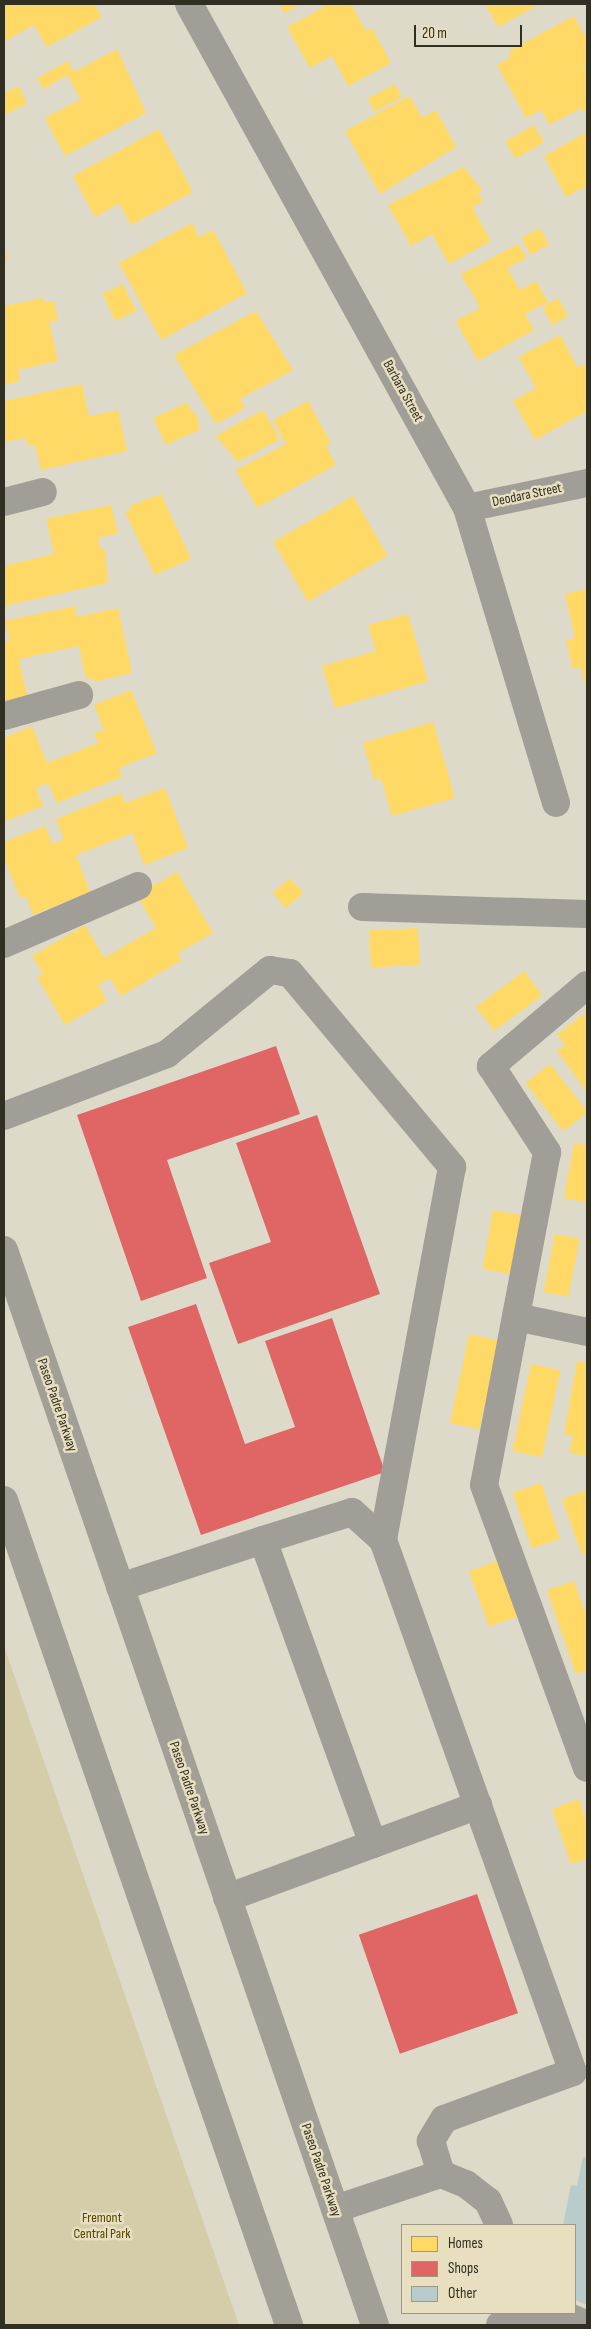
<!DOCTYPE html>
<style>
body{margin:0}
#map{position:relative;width:591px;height:2329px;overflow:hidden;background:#dedac9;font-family:"Sofia Sans Condensed",sans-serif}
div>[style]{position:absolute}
.green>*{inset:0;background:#d5cca9}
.homes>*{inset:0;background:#ffd966;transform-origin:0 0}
.shops>*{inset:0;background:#e06666;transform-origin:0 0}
.building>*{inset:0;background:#b9cbca}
.minor>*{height:28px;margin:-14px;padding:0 14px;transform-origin:14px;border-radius:14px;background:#a19e97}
.major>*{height:28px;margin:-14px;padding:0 14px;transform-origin:14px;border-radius:14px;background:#a2a096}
span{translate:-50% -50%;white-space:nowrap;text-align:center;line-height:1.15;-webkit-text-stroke:5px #e7dfc0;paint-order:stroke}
.street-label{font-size:14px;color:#312e22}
.park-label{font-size:14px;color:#554600}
.frame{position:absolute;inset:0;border:5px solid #312e22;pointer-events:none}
.legend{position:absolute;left:401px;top:2224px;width:175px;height:90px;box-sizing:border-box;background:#e7dfc0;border:1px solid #9e9881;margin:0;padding:6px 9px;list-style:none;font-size:15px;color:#312e22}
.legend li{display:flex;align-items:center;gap:10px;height:25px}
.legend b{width:25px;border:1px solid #9e9881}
.scale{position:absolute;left:414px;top:25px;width:108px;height:22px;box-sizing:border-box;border:2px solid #312e22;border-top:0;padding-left:6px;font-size:15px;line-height:18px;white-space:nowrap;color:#312e22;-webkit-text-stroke:4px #e7dfc0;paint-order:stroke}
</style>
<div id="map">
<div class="green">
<div style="clip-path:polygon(4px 1646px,239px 2325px,4px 2325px)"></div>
</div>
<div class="homes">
<div style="clip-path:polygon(4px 4px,94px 4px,102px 17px,47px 47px,34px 25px,5px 41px)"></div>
<div style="clip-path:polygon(279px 4px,302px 4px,284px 13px)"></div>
<div style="clip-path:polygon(329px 4px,351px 4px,366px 31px,372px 28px,391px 63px,348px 86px,332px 56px,310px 68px,287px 27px)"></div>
<div style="clip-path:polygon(485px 4px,540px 4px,498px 27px)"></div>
<div style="clip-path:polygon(574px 16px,587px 40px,587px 62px,583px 64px,587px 67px,587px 110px,583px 113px,581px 108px,549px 125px,541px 110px,526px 118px,497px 65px,511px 57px,509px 51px)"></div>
<div style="clip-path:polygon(117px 49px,146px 113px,65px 156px,45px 118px,81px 99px,67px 75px,44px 89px,37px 78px,68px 61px,74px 72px)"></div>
<div style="left:395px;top:84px;width:15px;height:31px;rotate:62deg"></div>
<div style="clip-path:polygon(19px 86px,27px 104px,4px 115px,4px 93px)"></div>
<div style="clip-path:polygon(410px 96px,422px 118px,436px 110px,456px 147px,380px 194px,345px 131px)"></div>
<div style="left:534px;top:125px;width:20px;height:33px;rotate:60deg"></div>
<div style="clip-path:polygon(159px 129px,193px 192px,131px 225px,119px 203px,95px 217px,73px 176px)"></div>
<div style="clip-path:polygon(587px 132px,587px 194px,584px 187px,566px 197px,544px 156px)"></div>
<div style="clip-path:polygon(464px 167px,482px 190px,478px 192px,483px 201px,472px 207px,491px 241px,449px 264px,432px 234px,411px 246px,388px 205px)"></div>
<div style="clip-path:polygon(192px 223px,199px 237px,213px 230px,247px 293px,161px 340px,119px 263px)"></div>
<div style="left:540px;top:228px;width:19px;height:21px;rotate:62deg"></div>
<div style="clip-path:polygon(4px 244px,8px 259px,4px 261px)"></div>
<div style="clip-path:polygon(518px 244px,527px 258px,507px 268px,520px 290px,536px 281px,548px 302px,525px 314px,534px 330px,478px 361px,456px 321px,480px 308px,470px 289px,496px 275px,469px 289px,461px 274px)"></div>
<div style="left:123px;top:284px;width:30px;height:23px;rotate:64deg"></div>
<div style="clip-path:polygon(43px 298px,45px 303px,54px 301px,58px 321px,49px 322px,58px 361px,18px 370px,20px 381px,4px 385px,4px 306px)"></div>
<div style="left:558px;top:298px;width:21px;height:18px;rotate:61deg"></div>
<div style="clip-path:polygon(256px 311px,293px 370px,240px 399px,245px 408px,216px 424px,174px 355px)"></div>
<div style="clip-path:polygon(560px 335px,578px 368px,587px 363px,587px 411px,535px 440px,513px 401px,536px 388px,519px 357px)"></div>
<div style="clip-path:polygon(82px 384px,89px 416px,118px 410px,127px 451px,41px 470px,35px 445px,28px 446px,26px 438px,4px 442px,4px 401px)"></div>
<div style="clip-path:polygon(308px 401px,331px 443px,326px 446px,336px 465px,257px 508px,236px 470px,286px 444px,273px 420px)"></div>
<div style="clip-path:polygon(186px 403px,198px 418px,199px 430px,166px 445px,153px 418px)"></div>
<div style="clip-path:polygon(263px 410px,280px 439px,238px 462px,216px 436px)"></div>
<div style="clip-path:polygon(161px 494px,191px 559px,155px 575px,125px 512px,131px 509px,129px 506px)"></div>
<div style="left:353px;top:496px;width:69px;height:92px;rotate:60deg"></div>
<div style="clip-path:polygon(111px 505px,118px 533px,98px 538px,101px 550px,105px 549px,108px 583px,4px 606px,4px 566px,54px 554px,46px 519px)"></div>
<div style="clip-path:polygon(587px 589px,587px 689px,586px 689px,581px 667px,573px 669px,566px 640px,575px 638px,565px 594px)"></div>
<div style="clip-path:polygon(75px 606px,77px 617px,118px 608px,132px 673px,93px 682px,92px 677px,86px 679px,79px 646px,19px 659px,28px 699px,4px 704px,4px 643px,10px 641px,5px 621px)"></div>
<div style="clip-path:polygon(408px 614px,428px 681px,335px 708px,322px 666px,376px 651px,368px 625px)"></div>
<div style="clip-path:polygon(131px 690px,157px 753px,119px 768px,122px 777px,57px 803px,48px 783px,36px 788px,43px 806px,4px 822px,4px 738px,32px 726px,47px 763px,98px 743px,94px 733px,104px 730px,94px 705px)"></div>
<div style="clip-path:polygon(433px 722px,455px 798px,392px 816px,381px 778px,374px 780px,363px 743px)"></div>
<div style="clip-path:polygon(165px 788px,188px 848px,144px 865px,132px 833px,76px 855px,90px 892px,33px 915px,26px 896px,20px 898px,4px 858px,4px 842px,45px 826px,52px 844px,64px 839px,56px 819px,121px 793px,125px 803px)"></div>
<div style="clip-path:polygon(177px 872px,213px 933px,178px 953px,182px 960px,121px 996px,110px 978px,98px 985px,107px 1001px,65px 1025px,37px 977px,43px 974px,32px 956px,85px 925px,104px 958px,156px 928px,137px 895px)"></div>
<div style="left:290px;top:878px;width:20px;height:23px;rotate:49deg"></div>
<div style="left:418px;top:928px;width:37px;height:49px;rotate:87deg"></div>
<div style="left:524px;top:971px;width:30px;height:60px;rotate:53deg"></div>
<div style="clip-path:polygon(587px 1012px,587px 1092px,557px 1051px,565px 1045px,557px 1034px)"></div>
<div style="left:550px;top:1064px;width:61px;height:31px;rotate:52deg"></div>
<div style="clip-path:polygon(574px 1143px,587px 1145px,587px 1203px,564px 1198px)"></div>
<div style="left:493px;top:1210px;width:29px;height:60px;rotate:10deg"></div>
<div style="left:555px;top:1234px;width:25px;height:59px;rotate:11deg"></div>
<div style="left:469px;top:1334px;width:30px;height:91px;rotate:12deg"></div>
<div style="clip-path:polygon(577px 1361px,587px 1363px,587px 1456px,569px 1453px,573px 1436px,564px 1434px)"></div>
<div style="left:531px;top:1364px;width:30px;height:89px;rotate:12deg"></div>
<div style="left:541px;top:1483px;width:59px;height:30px;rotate:71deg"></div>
<div style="clip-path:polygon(587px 1490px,587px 1553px,582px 1555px,562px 1499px)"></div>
<div style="left:497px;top:1561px;width:59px;height:30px;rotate:70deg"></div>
<div style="clip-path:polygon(574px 1581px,587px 1618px,587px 1670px,576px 1674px,547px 1590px)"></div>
<div style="clip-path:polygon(579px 1799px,587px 1824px,587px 1859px,571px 1864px,552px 1809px)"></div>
</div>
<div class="shops">
<div style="clip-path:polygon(276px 1046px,300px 1114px,167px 1160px,207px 1278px,141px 1301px,77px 1115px)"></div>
<div style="clip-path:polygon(317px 1115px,380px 1294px,238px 1344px,209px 1263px,271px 1242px,236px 1143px)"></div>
<div style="clip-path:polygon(196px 1304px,245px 1444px,295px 1427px,265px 1341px,332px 1318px,385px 1472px,201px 1535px,128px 1327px)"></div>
<div style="left:477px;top:1894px;width:126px;height:125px;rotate:71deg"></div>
</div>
<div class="building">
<div style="clip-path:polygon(583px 2157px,587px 2158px,587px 2305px,575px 2300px,575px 2225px,563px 2225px,571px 2185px,577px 2186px)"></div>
</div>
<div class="minor">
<div style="left:189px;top:4px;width:576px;rotate:61.12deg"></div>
<div style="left:467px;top:508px;width:308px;rotate:73.2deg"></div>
<div style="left:4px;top:502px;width:40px;rotate:-14.4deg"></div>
<div style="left:467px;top:508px;width:123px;rotate:-11.8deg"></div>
<div style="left:4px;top:716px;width:78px;rotate:-15.6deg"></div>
<div style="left:362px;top:907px;width:225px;rotate:1.8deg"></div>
<div style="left:4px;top:944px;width:146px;rotate:-23.4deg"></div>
<div style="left:587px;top:985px;width:126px;rotate:139.8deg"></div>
<div style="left:491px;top:1066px;width:103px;rotate:56.9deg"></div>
<div style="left:547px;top:1152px;width:339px;rotate:100.7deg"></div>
<div style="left:484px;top:1485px;width:301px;rotate:70deg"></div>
<div style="left:4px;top:1116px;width:174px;rotate:-20.8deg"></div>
<div style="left:167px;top:1054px;width:133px;rotate:-39.2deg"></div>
<div style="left:270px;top:970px;width:20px;rotate:9deg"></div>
<div style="left:290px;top:973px;width:253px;rotate:50.1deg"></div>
<div style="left:452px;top:1167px;width:379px;rotate:100.5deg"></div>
<div style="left:516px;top:1317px;width:73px;rotate:11.9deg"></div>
<div style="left:120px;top:1587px;width:151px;rotate:-18.2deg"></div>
<div style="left:373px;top:1844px;width:323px;rotate:-109.9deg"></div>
<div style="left:263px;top:1540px;width:93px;rotate:-17.5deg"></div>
<div style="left:352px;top:1512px;width:42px;rotate:42.1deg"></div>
<div style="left:383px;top:1540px;width:565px;rotate:70.35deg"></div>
<div style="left:573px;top:2072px;width:137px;rotate:160deg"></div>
<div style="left:444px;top:2119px;width:26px;rotate:121deg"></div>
<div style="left:431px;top:2141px;width:34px;rotate:73deg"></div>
<div style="left:227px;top:1898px;width:268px;rotate:-20.3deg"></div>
<div style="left:335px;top:2209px;width:112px;rotate:-18.3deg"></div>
<div style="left:441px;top:2174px;width:27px;rotate:22deg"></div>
<div style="left:466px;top:2184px;width:28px;rotate:38deg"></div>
<div style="left:488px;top:2201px;width:26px;rotate:65deg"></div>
<div style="left:500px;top:2325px;width:10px;rotate:-29deg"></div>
<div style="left:509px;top:2320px;width:58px;rotate:-3.9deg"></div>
<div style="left:567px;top:2316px;width:22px;rotate:24deg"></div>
</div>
<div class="major">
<div style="left:4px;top:1250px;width:1137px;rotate:70.96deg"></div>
<div style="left:4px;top:1500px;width:873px;rotate:70.94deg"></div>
</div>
<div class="street-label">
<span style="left:403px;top:391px;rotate:61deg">Barbara Street</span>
<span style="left:527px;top:495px;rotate:-12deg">Deodara Street</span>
<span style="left:57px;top:1405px;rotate:71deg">Paseo Padre Parkway</span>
<span style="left:189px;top:1788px;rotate:71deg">Paseo Padre Parkway</span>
<span style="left:321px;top:2170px;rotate:71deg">Paseo Padre Parkway</span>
</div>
<div class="park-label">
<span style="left:102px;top:2226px">Fremont<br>Central Park</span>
</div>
<div class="frame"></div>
<ul class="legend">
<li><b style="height:14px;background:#ffd966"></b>Homes</li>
<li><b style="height:14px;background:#e06666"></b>Shops</li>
<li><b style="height:14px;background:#b9cbca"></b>Other</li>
</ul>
<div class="scale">20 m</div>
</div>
